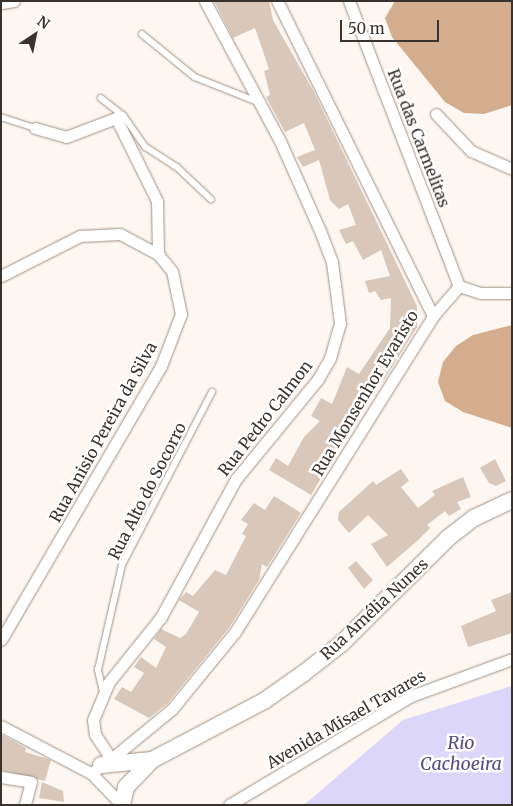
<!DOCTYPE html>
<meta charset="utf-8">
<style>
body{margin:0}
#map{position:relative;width:513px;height:806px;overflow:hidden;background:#fdf6f1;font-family:Merriweather,serif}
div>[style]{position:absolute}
.forest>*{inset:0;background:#d3ad8d}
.water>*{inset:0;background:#dbd6fa}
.building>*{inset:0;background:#d9c8ba}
.roads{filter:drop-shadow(0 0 1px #a19183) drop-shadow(0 0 1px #a19183)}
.service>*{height:5.5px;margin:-2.75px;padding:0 2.75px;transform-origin:2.75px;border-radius:2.75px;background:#fff}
.minor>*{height:11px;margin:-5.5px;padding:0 5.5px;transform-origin:5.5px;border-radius:5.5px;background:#fff}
.secondary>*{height:16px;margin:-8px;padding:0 8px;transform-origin:8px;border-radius:8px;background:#fff}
span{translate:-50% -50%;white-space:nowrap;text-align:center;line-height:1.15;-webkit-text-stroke:5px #fff;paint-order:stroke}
.street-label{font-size:16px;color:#3a332d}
.water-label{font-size:18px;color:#574b85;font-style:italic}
.frame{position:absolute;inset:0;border:2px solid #3a332d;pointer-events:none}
.north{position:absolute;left:10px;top:10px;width:50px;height:50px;-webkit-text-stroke:4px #fff;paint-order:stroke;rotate:34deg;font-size:14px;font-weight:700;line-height:20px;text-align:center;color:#3a332d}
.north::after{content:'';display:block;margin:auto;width:18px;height:22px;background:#3a332d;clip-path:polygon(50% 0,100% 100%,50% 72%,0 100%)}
.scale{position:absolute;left:340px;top:20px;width:99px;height:22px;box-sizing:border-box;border:2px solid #3a332d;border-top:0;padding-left:6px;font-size:15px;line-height:18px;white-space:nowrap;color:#3a332d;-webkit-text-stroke:4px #fff;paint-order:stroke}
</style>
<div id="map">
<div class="forest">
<div style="clip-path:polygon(395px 1px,512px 1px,512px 105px,484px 114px,464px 113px,445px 102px,392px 37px,385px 18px)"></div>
<div style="clip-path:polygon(512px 325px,512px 428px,463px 412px,445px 401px,438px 382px,443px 362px,456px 346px,473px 335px)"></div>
</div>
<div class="water">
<div style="clip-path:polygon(512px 686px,512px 805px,304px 805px,403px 720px)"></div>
</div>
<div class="building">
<div style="clip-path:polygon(214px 1px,269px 1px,273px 20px,314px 92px,417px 306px,417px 327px,384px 380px,381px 377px,311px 495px,269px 470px,276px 458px,288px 466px,304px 437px,320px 421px,311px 416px,321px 398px,332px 404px,347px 367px,359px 374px,390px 328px,391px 298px,381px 300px,375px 291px,369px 293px,365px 281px,390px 276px,381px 250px,363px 260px,353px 241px,346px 244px,339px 230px,356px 225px,348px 204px,339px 209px,330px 200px,319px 160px,303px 167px,297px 157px,315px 150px,304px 123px,285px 132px,266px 97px,270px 95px,264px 71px,269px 69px,255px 28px,233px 38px)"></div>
<div style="clip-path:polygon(495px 459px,506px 481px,496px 486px,489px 483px,480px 468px)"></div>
<div style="clip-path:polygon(401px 469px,409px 481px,401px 487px,418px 508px,435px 495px,432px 491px,463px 477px,471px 497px,457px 502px,461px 509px,449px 516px,445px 511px,427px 525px,430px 528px,417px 541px,387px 567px,371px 544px,388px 535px,368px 515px,349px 533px,338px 520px,339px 512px,373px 481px,376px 485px)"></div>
<div style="clip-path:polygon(274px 496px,301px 513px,267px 567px,262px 564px,259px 580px,229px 628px,167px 704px,149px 718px,114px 699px,122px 687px,131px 692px,144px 673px,134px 667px,141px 657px,156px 668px,166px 647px,154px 639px,161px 629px,180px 638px,186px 634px,199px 612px,179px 600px,186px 592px,193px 596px,215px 570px,226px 575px,246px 536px,242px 534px,248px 524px,241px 520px,254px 503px,265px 510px)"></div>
<div style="clip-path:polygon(356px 561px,373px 580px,364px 589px,348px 568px)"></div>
<div style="clip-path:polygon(512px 592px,512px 633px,468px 647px,461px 626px,496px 611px,491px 600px)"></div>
<div style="clip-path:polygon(2px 735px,26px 748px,25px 752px,51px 760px,45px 781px,1px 770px)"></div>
<div style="clip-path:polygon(42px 782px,63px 791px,64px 802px,39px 798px)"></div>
</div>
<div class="roads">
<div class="service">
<div style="left:142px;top:34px;width:68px;rotate:39.1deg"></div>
<div style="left:195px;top:77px;width:68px;rotate:21.6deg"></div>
<div style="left:101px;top:98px;width:29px;rotate:38deg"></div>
<div style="left:124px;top:116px;width:38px;rotate:55deg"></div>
<div style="left:146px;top:147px;width:37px;rotate:33deg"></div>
<div style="left:177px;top:167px;width:47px;rotate:43.3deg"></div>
<div style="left:1px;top:117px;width:36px;rotate:18deg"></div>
<div style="left:103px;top:692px;width:23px;rotate:-103deg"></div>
<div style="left:98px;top:670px;width:108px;rotate:-77.1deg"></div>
<div style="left:122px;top:565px;width:195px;rotate:-62.5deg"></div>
</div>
<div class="minor">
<div style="left:349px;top:1px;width:305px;rotate:68.9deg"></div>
<div style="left:1px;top:3px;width:13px;rotate:-9deg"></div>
<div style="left:436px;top:114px;width:51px;rotate:46.6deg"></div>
<div style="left:471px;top:151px;width:45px;rotate:23.7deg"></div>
<div style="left:35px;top:128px;width:32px;rotate:16deg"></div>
<div style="left:66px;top:137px;width:53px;rotate:-20.8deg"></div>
<div style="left:116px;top:118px;width:93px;rotate:63.7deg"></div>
<div style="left:157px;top:201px;width:53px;rotate:88.9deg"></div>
<div style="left:1px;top:276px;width:89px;rotate:-26.9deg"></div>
<div style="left:80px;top:236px;width:40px;rotate:-2.9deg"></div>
<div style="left:120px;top:234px;width:43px;rotate:27.8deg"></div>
<div style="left:158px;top:254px;width:22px;rotate:51deg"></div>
<div style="left:172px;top:271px;width:44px;rotate:78.2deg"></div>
<div style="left:181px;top:314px;width:56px;rotate:111deg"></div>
<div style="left:161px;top:366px;width:317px;rotate:120.3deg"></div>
<div style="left:433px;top:316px;width:40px;rotate:-49deg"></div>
<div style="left:459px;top:286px;width:23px;rotate:18deg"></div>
<div style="left:481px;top:293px;width:31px"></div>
<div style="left:1px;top:726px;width:102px;rotate:27.6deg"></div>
<div style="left:91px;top:773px;width:45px;rotate:45.9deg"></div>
<div style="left:111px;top:759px;width:79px;rotate:-39.3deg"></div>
<div style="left:172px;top:709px;width:99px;rotate:-50.7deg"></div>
<div style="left:235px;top:632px;width:373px;rotate:-57.9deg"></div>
<div style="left:433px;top:316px;width:352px;rotate:-116.3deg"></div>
<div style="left:91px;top:773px;width:24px;rotate:-35deg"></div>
<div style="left:111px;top:759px;width:30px;rotate:-123deg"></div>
<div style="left:95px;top:734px;width:14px;rotate:-98deg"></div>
<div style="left:93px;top:720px;width:41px;rotate:-67.2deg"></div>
<div style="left:109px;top:682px;width:83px;rotate:-51.3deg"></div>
<div style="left:161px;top:617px;width:157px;rotate:-61.5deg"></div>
<div style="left:236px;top:479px;width:129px;rotate:-50.6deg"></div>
<div style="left:318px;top:379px;width:24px;rotate:-60deg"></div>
<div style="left:330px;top:358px;width:36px;rotate:-74deg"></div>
<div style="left:340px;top:323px;width:62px;rotate:-97.5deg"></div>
<div style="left:332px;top:262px;width:31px;rotate:-111deg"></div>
<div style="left:321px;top:233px;width:101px;rotate:-114deg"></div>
<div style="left:280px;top:141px;width:159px;rotate:-118.2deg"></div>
<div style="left:1px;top:777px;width:30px;rotate:9deg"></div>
<div style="left:31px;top:782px;width:24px;rotate:105deg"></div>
<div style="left:229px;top:805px;width:212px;rotate:-30.9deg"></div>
<div style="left:411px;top:696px;width:108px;rotate:-20.1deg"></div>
</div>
<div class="secondary">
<div style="left:101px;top:765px;width:51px;rotate:-5.6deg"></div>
<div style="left:122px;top:805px;width:18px;rotate:-77deg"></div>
<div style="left:126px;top:787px;width:37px;rotate:-46deg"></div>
<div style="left:152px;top:760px;width:127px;rotate:-27.8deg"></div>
<div style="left:264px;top:701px;width:49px;rotate:-35deg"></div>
<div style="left:304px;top:673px;width:47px;rotate:-38.1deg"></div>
<div style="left:341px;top:644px;width:151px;rotate:-44.7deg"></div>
<div style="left:448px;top:538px;width:33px;rotate:-38deg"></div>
<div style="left:474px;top:518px;width:42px;rotate:-25.3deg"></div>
</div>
</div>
<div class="street-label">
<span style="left:419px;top:138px;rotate:69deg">Rua das Carmelitas</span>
<span style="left:365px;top:393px;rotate:-59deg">Rua Monsenhor Evaristo</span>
<span style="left:265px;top:418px;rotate:-52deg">Rua Pedro Calmon</span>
<span style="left:103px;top:432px;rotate:-61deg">Rua Anisio Pereira da Silva</span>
<span style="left:147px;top:491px;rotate:-63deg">Rua Alto do Socorro</span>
<span style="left:374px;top:609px;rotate:-43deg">Rua Amélia Nunes</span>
<span style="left:346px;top:719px;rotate:-30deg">Avenida Misael Tavares</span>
</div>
<div class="water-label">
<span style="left:461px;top:754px">Rio<br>Cachoeira</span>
</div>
<div class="frame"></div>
<div class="north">N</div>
<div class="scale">50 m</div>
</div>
